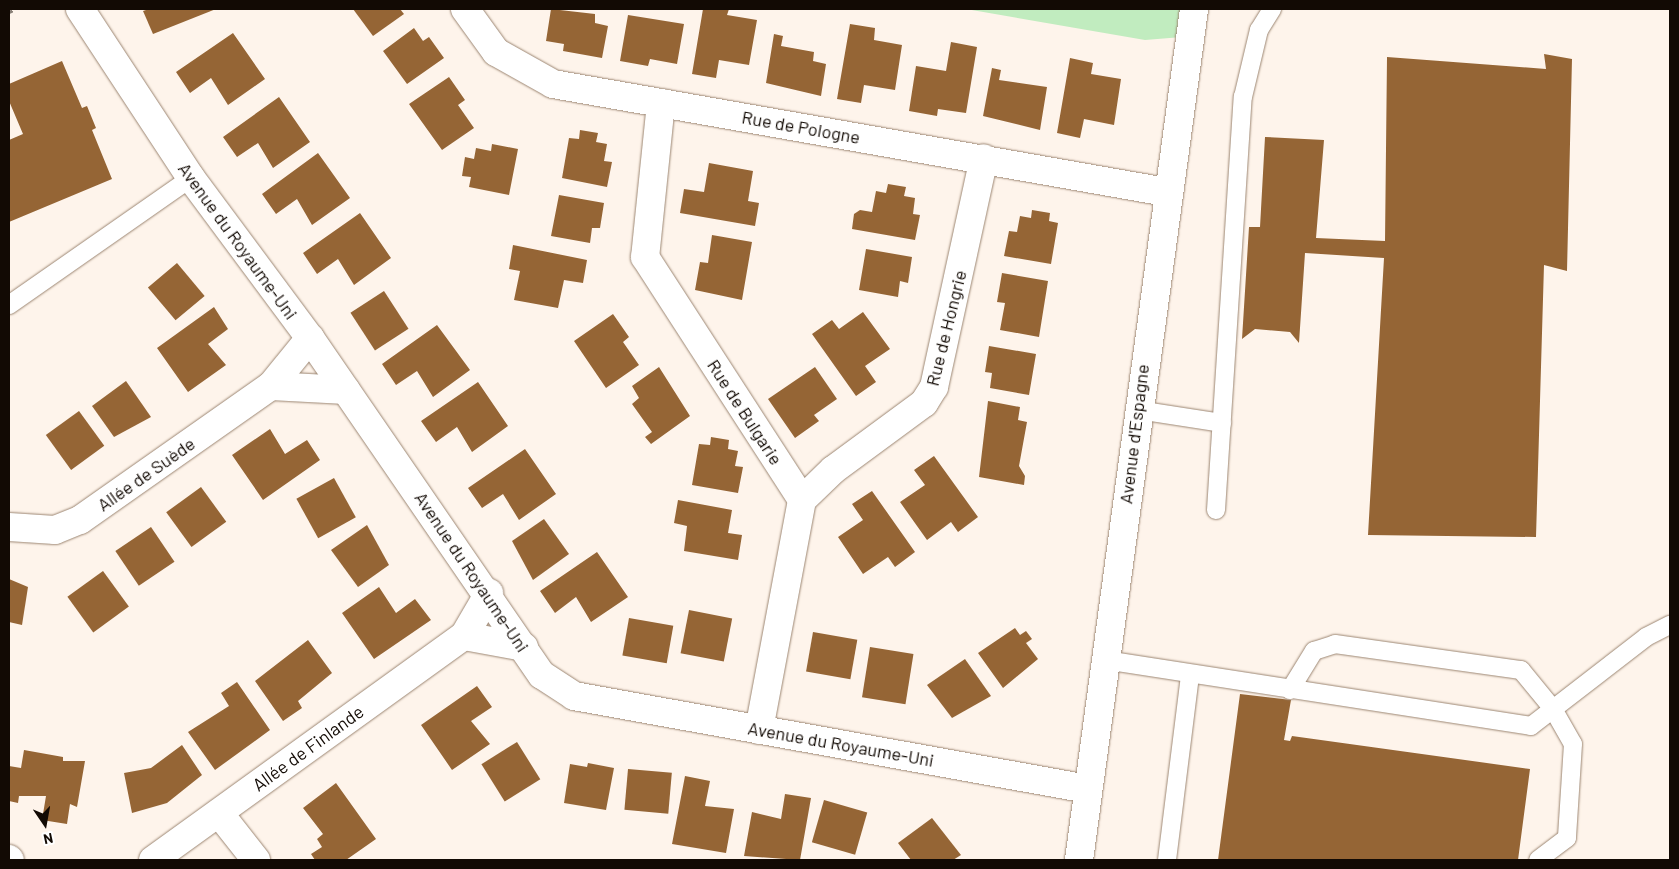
<!DOCTYPE html>
<meta charset="utf-8">
<style>
body{margin:0}
#map{position:relative;width:1679px;height:869px;overflow:hidden;background:#fef4eb;font-family:Barlow,sans-serif}
div>[style]{position:absolute}
.green>*{inset:0;background:#c1ecbf}
.building>*{inset:0;background:#956535;transform-origin:0 0}
.path>*{height:3px;margin-top:-1.5px;transform-origin:0;background:repeating-linear-gradient(90deg,#898078 0 4px,transparent 0 8px)}
.roads{filter:drop-shadow(0 0 1px #9c8672) drop-shadow(0 0 1px #9c8672)}
.service>*{height:18px;margin:-9px;padding:0 9px;transform-origin:9px;border-radius:9px;background:#fff}
.minor>*{height:28px;margin:-14px;padding:0 14px;transform-origin:14px;border-radius:14px;background:#fff}
span{translate:-50% -50%;white-space:nowrap;text-align:center;line-height:1.15;-webkit-text-stroke:4px #fff;paint-order:stroke}
.street-label{font-size:18px;color:#120a04}
.frame{position:absolute;inset:0;border:10px solid #120a04;pointer-events:none}
.north{position:absolute;left:20px;top:799px;width:50px;height:50px;-webkit-text-stroke:4px #fff;paint-order:stroke;rotate:168deg;font-size:14px;font-weight:700;line-height:20px;text-align:center;color:#120a04}
.north::after{content:'';display:block;margin:auto;width:18px;height:22px;background:#120a04;clip-path:polygon(50% 0,100% 100%,50% 72%,0 100%)}
</style>
<div id="map">
<div class="green">
<div style="clip-path:polygon(966px 9px,1186px 9px,1182px 37px,1145px 40px)"></div>
</div>
<div class="building">
<div style="clip-path:polygon(149px 9px,216px 9px,153px 34px,143px 11px)"></div>
<div style="clip-path:polygon(353px 9px,400px 9px,404px 14px,373px 36px)"></div>
<div style="clip-path:polygon(551px 9px,595px 14px,595px 23px,608px 26px,602px 58px,563px 51px,564px 44px,546px 41px)"></div>
<div style="clip-path:polygon(703px 9px,729px 9px,727px 15px,757px 20px,749px 65px,719px 60px,716px 78px,692px 74px)"></div>
<div style="clip-path:polygon(628px 15px,684px 24px,677px 64px,650px 59px,648px 66px,620px 61px)"></div>
<div style="clip-path:polygon(850px 24px,875px 28px,874px 40px,902px 45px,895px 90px,864px 85px,861px 103px,837px 99px)"></div>
<div style="clip-path:polygon(414px 28px,423px 41px,429px 37px,444px 58px,407px 84px,383px 51px)"></div>
<div style="clip-path:polygon(233px 33px,265px 79px,228px 105px,211px 78px,190px 93px,176px 72px)"></div>
<div style="clip-path:polygon(774px 34px,783px 36px,781px 46px,814px 52px,813px 61px,826px 64px,821px 96px,766px 83px)"></div>
<div style="clip-path:polygon(951px 42px,977px 47px,966px 113px,938px 109px,937px 116px,909px 111px,916px 66px,946px 71px)"></div>
<div style="clip-path:polygon(1544px 54px,1572px 59px,1567px 271px,1544px 265px,1536px 537px,1368px 535px,1384px 258px,1305px 253px,1299px 343px,1290px 332px,1255px 329px,1242px 339px,1249px 227px,1260px 227px,1265px 137px,1324px 140px,1316px 238px,1385px 241px,1387px 57px,1546px 69px)"></div>
<div style="clip-path:polygon(1070px 58px,1093px 63px,1091px 74px,1121px 79px,1114px 125px,1084px 119px,1080px 138px,1057px 133px)"></div>
<div style="clip-path:polygon(62px 61px,82px 108px,87px 106px,96px 128px,92px 130px,112px 179px,9px 222px,9px 140px,23px 134px,9px 101px,9px 84px)"></div>
<div style="clip-path:polygon(992px 68px,1001px 70px,999px 80px,1047px 87px,1040px 130px,983px 116px)"></div>
<div style="clip-path:polygon(449px 77px,465px 100px,458px 105px,474px 128px,442px 150px,409px 104px)"></div>
<div style="clip-path:polygon(279px 97px,310px 142px,273px 168px,258px 143px,237px 157px,223px 137px)"></div>
<div style="clip-path:polygon(580px 130px,598px 133px,596px 142px,607px 144px,604px 161px,612px 162px,607px 187px,562px 178px,569px 138px,579px 139px)"></div>
<div style="clip-path:polygon(492px 144px,518px 149px,509px 195px,469px 187px,471px 177px,462px 176px,465px 157px,474px 159px,476px 148px,491px 151px)"></div>
<div style="clip-path:polygon(318px 153px,350px 198px,312px 225px,297px 199px,276px 214px,262px 194px)"></div>
<div style="clip-path:polygon(709px 163px,753px 171px,748px 201px,759px 203px,755px 226px,680px 213px,684px 189px,704px 192px)"></div>
<div style="clip-path:polygon(888px 184px,906px 187px,904px 196px,915px 198px,913px 214px,920px 215px,915px 240px,852px 229px,854px 214px,860px 210px,872px 212px,876px 191px,886px 193px)"></div>
<div style="clip-path:polygon(559px 195px,604px 203px,600px 228px,592px 228px,590px 243px,551px 236px)"></div>
<div style="clip-path:polygon(1032px 210px,1050px 213px,1049px 221px,1058px 223px,1051px 264px,1004px 256px,1009px 231px,1017px 232px,1020px 216px,1031px 218px)"></div>
<div style="clip-path:polygon(360px 213px,391px 258px,354px 285px,338px 259px,317px 274px,303px 253px)"></div>
<div style="clip-path:polygon(712px 235px,752px 242px,742px 300px,695px 290px,700px 262px,708px 263px)"></div>
<div style="clip-path:polygon(513px 245px,587px 260px,583px 283px,564px 280px,558px 308px,514px 300px,520px 271px,509px 269px)"></div>
<div style="clip-path:polygon(866px 249px,912px 257px,908px 283px,900px 281px,898px 297px,859px 290px)"></div>
<div style="left:177px;top:263px;width:43px;height:38px;rotate:50deg"></div>
<div style="clip-path:polygon(1002px 273px,1048px 281px,1039px 337px,1000px 330px,1005px 303px,997px 302px)"></div>
<div style="left:384px;top:291px;width:45px;height:40px;rotate:57deg"></div>
<div style="clip-path:polygon(214px 307px,228px 329px,208px 344px,226px 365px,188px 392px,157px 348px)"></div>
<div style="clip-path:polygon(863px 312px,890px 349px,865px 366px,876px 382px,856px 396px,812px 334px,832px 320px,839px 329px)"></div>
<div style="clip-path:polygon(613px 314px,629px 337px,623px 342px,639px 365px,606px 388px,574px 341px)"></div>
<div style="clip-path:polygon(437px 325px,470px 370px,433px 397px,417px 371px,396px 385px,382px 364px)"></div>
<div style="clip-path:polygon(989px 346px,1036px 354px,1029px 395px,990px 388px,992px 373px,985px 372px)"></div>
<div style="clip-path:polygon(659px 367px,690px 416px,651px 444px,645px 437px,652px 432px,632px 404px,639px 398px,632px 386px)"></div>
<div style="clip-path:polygon(815px 367px,837px 399px,814px 415px,819px 421px,795px 438px,768px 399px)"></div>
<div style="clip-path:polygon(126px 381px,151px 417px,114px 437px,92px 406px)"></div>
<div style="clip-path:polygon(478px 382px,508px 426px,472px 452px,457px 427px,436px 442px,421px 421px)"></div>
<div style="clip-path:polygon(988px 401px,1020px 407px,1018px 420px,1027px 422px,1019px 466px,1025px 476px,1024px 485px,979px 477px)"></div>
<div style="left:79px;top:411px;width:43px;height:41px;rotate:54deg"></div>
<div style="clip-path:polygon(270px 429px,285px 454px,307px 440px,320px 460px,263px 500px,232px 455px)"></div>
<div style="clip-path:polygon(711px 437px,729px 440px,728px 449px,738px 451px,735px 466px,743px 467px,738px 493px,692px 485px,699px 444px,710px 445px)"></div>
<div style="clip-path:polygon(525px 449px,556px 494px,519px 520px,503px 494px,482px 508px,468px 488px)"></div>
<div style="clip-path:polygon(934px 456px,978px 517px,958px 532px,951px 522px,927px 540px,900px 502px,925px 485px,914px 470px)"></div>
<div style="left:334px;top:478px;width:45px;height:43px;rotate:61deg"></div>
<div style="left:201px;top:487px;width:43px;height:43px;rotate:54deg"></div>
<div style="clip-path:polygon(872px 491px,915px 552px,895px 567px,888px 557px,863px 574px,838px 537px,863px 520px,852px 504px)"></div>
<div style="clip-path:polygon(678px 500px,732px 510px,728px 533px,742px 535px,738px 560px,684px 551px,687px 526px,674px 523px)"></div>
<div style="clip-path:polygon(544px 519px,569px 554px,533px 580px,512px 541px)"></div>
<div style="clip-path:polygon(367px 525px,389px 565px,358px 587px,331px 550px)"></div>
<div style="left:151px;top:527px;width:42px;height:43px;rotate:56deg"></div>
<div style="clip-path:polygon(597px 552px,628px 597px,591px 622px,576px 597px,555px 613px,540px 591px)"></div>
<div style="left:103px;top:571px;width:44px;height:44px;rotate:54deg"></div>
<div style="clip-path:polygon(9px 579px,28px 587px,22px 625px,9px 622px)"></div>
<div style="clip-path:polygon(379px 587px,396px 613px,415px 599px,431px 620px,374px 659px,342px 613px)"></div>
<div style="left:689px;top:610px;width:44px;height:44px;rotate:11deg"></div>
<div style="left:629px;top:618px;width:45px;height:38px;rotate:10deg"></div>
<div style="clip-path:polygon(1015px 628px,1020px 635px,1026px 631px,1032px 639px,1026px 643px,1038px 659px,1003px 688px,978px 653px)"></div>
<div style="left:813px;top:632px;width:45px;height:40px;rotate:10deg"></div>
<div style="clip-path:polygon(308px 640px,332px 673px,298px 701px,302px 708px,283px 721px,255px 681px)"></div>
<div style="left:870px;top:647px;width:44px;height:51px;rotate:9deg"></div>
<div style="clip-path:polygon(965px 659px,991px 696px,952px 718px,927px 685px)"></div>
<div style="clip-path:polygon(237px 682px,270px 730px,215px 770px,188px 732px,229px 706px,221px 693px)"></div>
<div style="clip-path:polygon(477px 686px,492px 707px,471px 721px,490px 744px,452px 770px,421px 725px)"></div>
<div style="clip-path:polygon(1240px 694px,1291px 700px,1284px 740px,1290px 741px,1292px 736px,1530px 769px,1518px 860px,1218px 860px)"></div>
<div style="left:517px;top:742px;width:44px;height:42px;rotate:58deg"></div>
<div style="clip-path:polygon(182px 745px,202px 775px,167px 803px,132px 813px,124px 773px,151px 768px)"></div>
<div style="clip-path:polygon(24px 750px,63px 757px,63px 761px,85px 761px,77px 807px,70px 804px,67px 824px,42px 820px,46px 796px,19px 796px,18px 803px,9px 801px,9px 766px,21px 768px)"></div>
<div style="clip-path:polygon(588px 763px,614px 768px,606px 810px,564px 803px,570px 764px,587px 767px)"></div>
<div style="left:628px;top:769px;width:44px;height:41px;rotate:5deg"></div>
<div style="clip-path:polygon(685px 776px,710px 781px,705px 806px,734px 809px,726px 853px,672px 844px)"></div>
<div style="clip-path:polygon(336px 783px,376px 839px,346px 860px,315px 860px,311px 854px,322px 847px,317px 839px,323px 834px,303px 808px)"></div>
<div style="clip-path:polygon(785px 794px,811px 798px,800px 860px,744px 856px,752px 812px,781px 819px)"></div>
<div style="left:824px;top:800px;width:45px;height:44px;rotate:16deg"></div>
<div style="clip-path:polygon(932px 818px,961px 855px,953px 860px,911px 860px,898px 843px)"></div>
</div>
<div class="path">
<div style="left:9px;top:12px;width:8px;rotate:-23deg"></div>
</div>
<div class="roads">
<div class="service">
<div style="left:9px;top:305px;width:222px;rotate:-34.9deg"></div>
<div style="left:1138px;top:410px;width:85px;rotate:8.8deg"></div>
<div style="left:1216px;top:510px;width:414px;rotate:-86.3deg"></div>
<div style="left:1243px;top:97px;width:69px;rotate:-76.6deg"></div>
<div style="left:1259px;top:30px;width:25px;rotate:-58deg"></div>
<div style="left:1105px;top:660px;width:431px;rotate:8.8deg"></div>
<div style="left:1531px;top:726px;width:145px;rotate:-37.7deg"></div>
<div style="left:1646px;top:637px;width:27px;rotate:-27deg"></div>
<div style="left:1290px;top:690px;width:46px;rotate:-58.4deg"></div>
<div style="left:1314px;top:651px;width:22px;rotate:-18deg"></div>
<div style="left:1335px;top:644px;width:188px;rotate:8deg"></div>
<div style="left:1521px;top:670px;width:50px;rotate:50.6deg"></div>
<div style="left:1553px;top:709px;width:40px;rotate:60.3deg"></div>
<div style="left:1573px;top:744px;width:94px;rotate:93.7deg"></div>
<div style="left:1567px;top:838px;width:36px;rotate:143deg"></div>
<div style="left:1167px;top:860px;width:186px;rotate:-82.9deg"></div>
</div>
<div class="minor">
<div style="left:80px;top:9px;width:202px;rotate:56.7deg"></div>
<div style="left:191px;top:178px;width:199px;rotate:53.4deg"></div>
<div style="left:310px;top:338px;width:409px;rotate:55.5deg"></div>
<div style="left:542px;top:675px;width:38px;rotate:33deg"></div>
<div style="left:574px;top:696px;width:522px;rotate:10.26deg"></div>
<div style="left:465px;top:9px;width:53px;rotate:54.2deg"></div>
<div style="left:496px;top:52px;width:65px;rotate:29.3deg"></div>
<div style="left:553px;top:84px;width:622px;rotate:9.99deg"></div>
<div style="left:661px;top:103px;width:155px;rotate:95.9deg"></div>
<div style="left:645px;top:257px;width:289px;rotate:57.1deg"></div>
<div style="left:802px;top:500px;width:234px;rotate:100.6deg"></div>
<div style="left:271px;top:386px;width:75px;rotate:3.1deg"></div>
<div style="left:802px;top:500px;width:43px;rotate:-44.1deg"></div>
<div style="left:833px;top:470px;width:113px;rotate:-36.4deg"></div>
<div style="left:924px;top:403px;width:19px;rotate:-58deg"></div>
<div style="left:934px;top:387px;width:234px;rotate:-77.7deg"></div>
<div style="left:9px;top:527px;width:46px;rotate:3.7deg"></div>
<div style="left:55px;top:530px;width:27px;rotate:-22deg"></div>
<div style="left:80px;top:520px;width:233px;rotate:-35.1deg"></div>
<div style="left:271px;top:386px;width:62px;rotate:-50.9deg"></div>
<div style="left:464px;top:636px;width:61px;rotate:10.4deg"></div>
<div style="left:219px;top:813px;width:60px;rotate:51.8deg"></div>
<div style="left:9px;top:859px;width:1px;rotate:45deg"></div>
<div style="left:153px;top:860px;width:383px;rotate:-35.8deg"></div>
<div style="left:464px;top:636px;width:50px;rotate:-59.8deg"></div>
<div style="left:1079px;top:860px;width:859px;rotate:-82.3deg"></div>
</div>
</div>
<div class="street-label">
<span style="left:801px;top:127px;rotate:10deg">Rue de Pologne</span>
<span style="left:238px;top:241px;rotate:54deg">Avenue du Royaume-Uni</span>
<span style="left:946px;top:328px;rotate:-76deg">Rue de Hongrie</span>
<span style="left:745px;top:412px;rotate:57deg">Rue de Bulgarie</span>
<span style="left:1134px;top:434px;rotate:-83deg">Avenue d'Espagne</span>
<span style="left:146px;top:474px;rotate:-35deg">Allée de Suède</span>
<span style="left:472px;top:572px;rotate:56deg">Avenue du Royaume-Uni</span>
<span style="left:841px;top:744px;rotate:10deg">Avenue du Royaume-Uni</span>
<span style="left:308px;top:748px;rotate:-36deg">Allée de Finlande</span>
</div>
<div class="frame"></div>
<div class="north">N</div>
</div>
